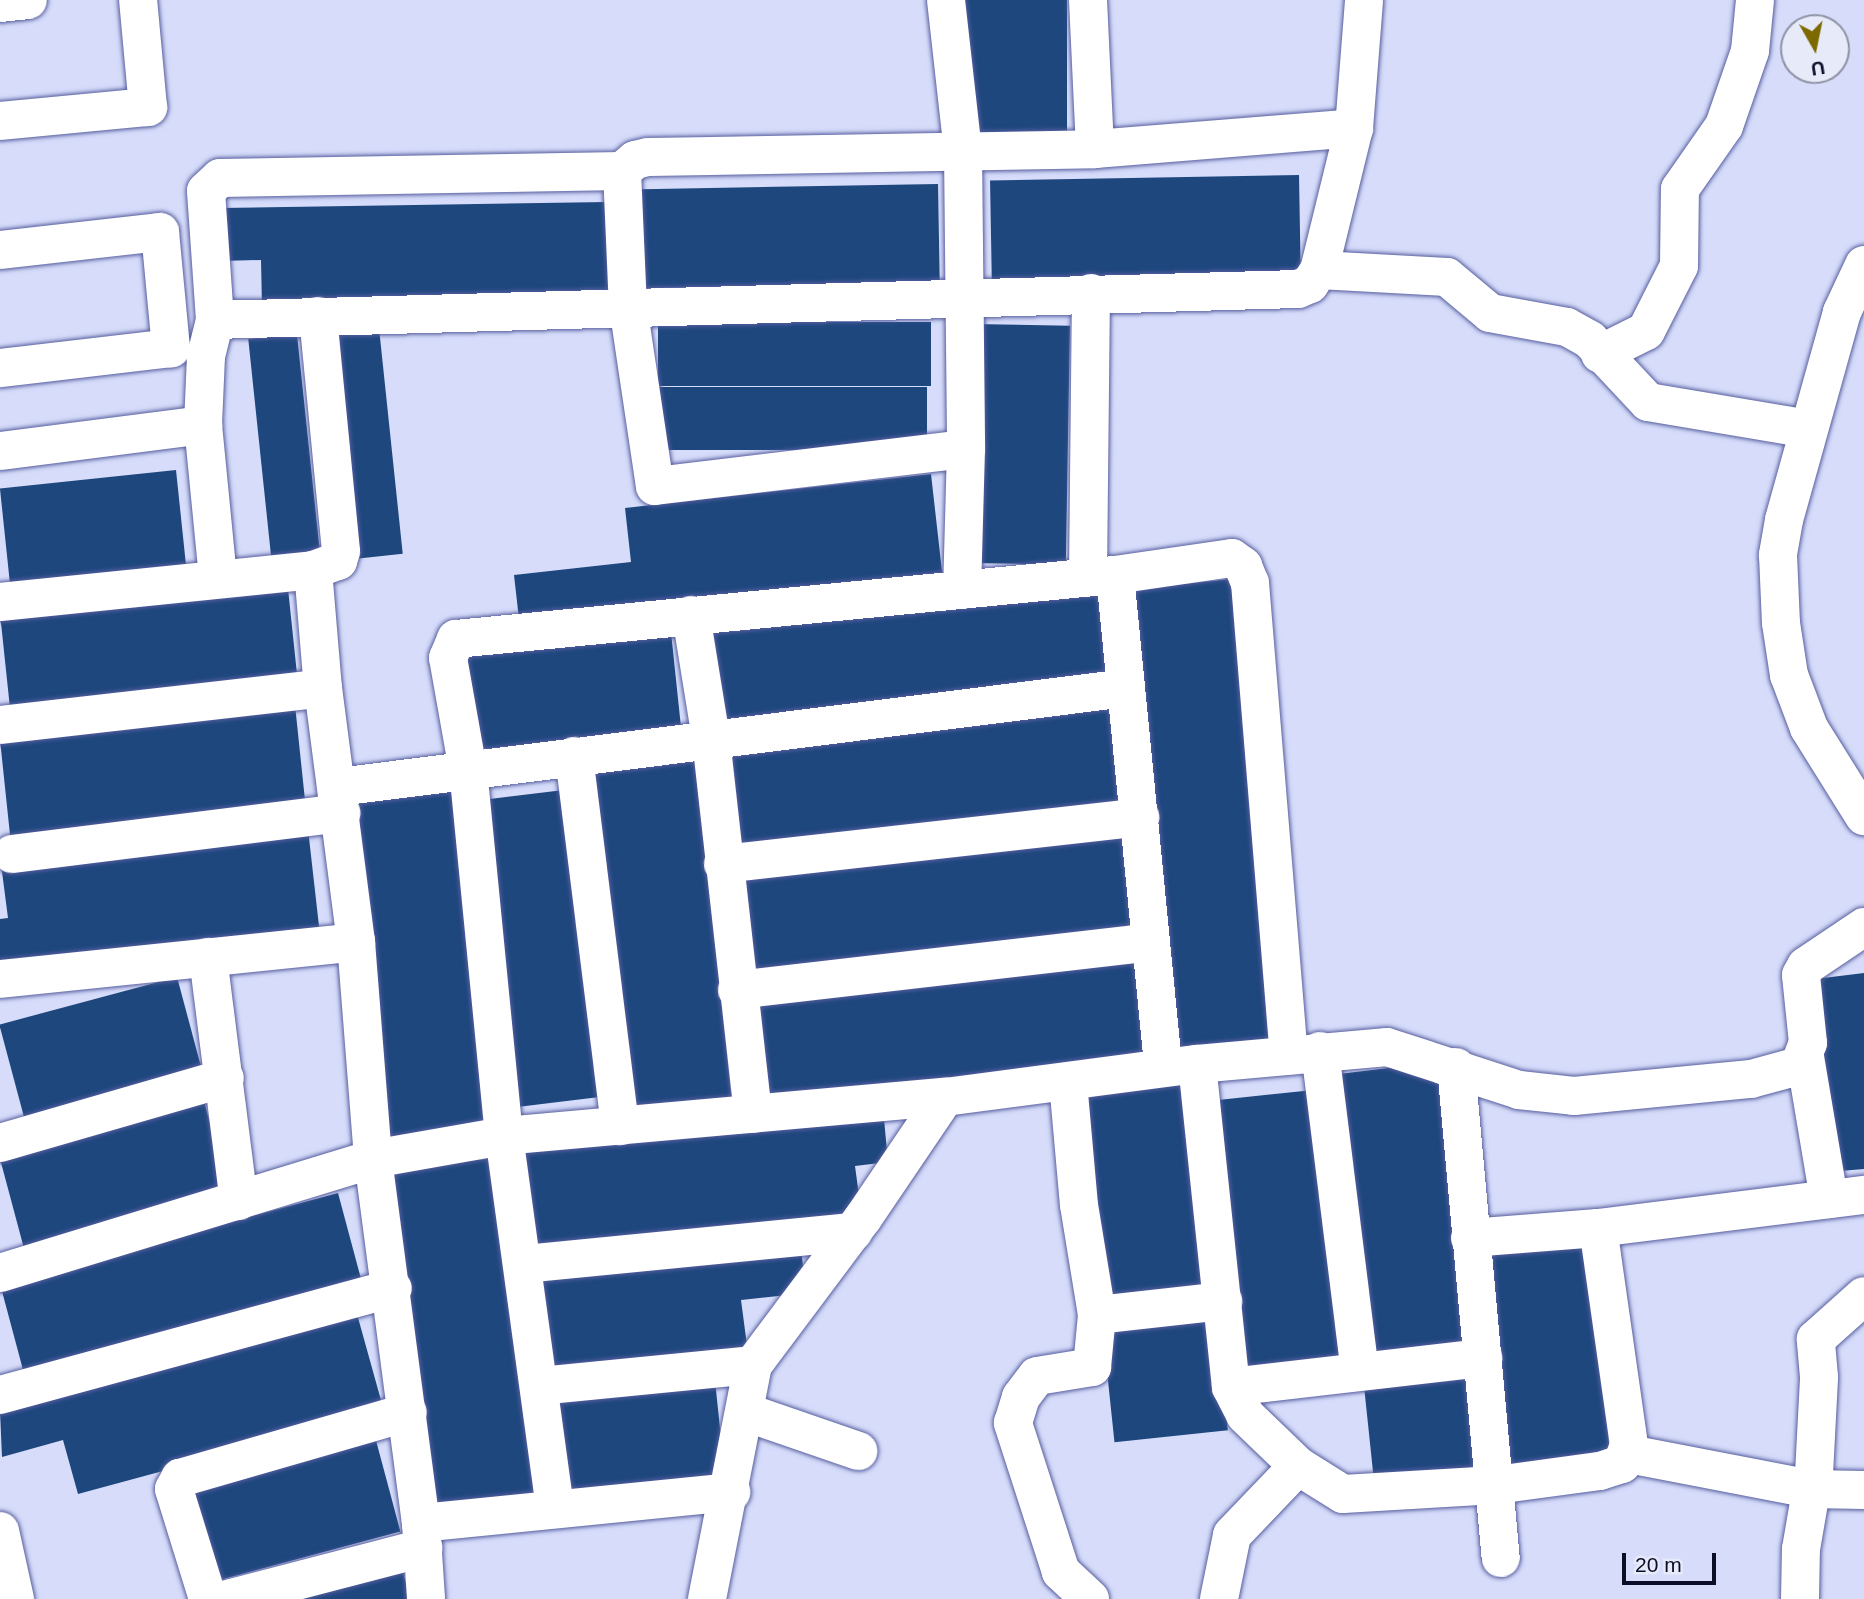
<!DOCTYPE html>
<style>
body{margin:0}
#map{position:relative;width:1864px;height:1599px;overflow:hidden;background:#d6dcfa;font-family:Helvetica,sans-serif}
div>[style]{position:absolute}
.building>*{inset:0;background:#1e477e;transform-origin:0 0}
.roads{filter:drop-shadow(0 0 2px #565e9f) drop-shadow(0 0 2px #565e9f)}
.minor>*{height:38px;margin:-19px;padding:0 19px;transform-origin:19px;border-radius:19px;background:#fff}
span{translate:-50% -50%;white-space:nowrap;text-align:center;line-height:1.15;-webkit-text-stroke:7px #e7eaf9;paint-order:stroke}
.north{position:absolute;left:1780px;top:14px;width:70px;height:70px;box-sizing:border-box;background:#e7eaf9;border:2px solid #8f92a5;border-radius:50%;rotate:171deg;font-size:19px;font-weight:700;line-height:28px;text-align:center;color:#0c0e28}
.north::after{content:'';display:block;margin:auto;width:24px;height:32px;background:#7c6900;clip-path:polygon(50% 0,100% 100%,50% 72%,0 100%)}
.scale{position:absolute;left:1622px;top:1553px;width:94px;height:32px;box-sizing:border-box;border:4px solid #0c0e28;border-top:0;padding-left:9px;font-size:21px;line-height:24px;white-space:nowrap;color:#0c0e28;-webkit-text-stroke:5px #e7eaf9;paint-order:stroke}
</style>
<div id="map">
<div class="building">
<div style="left:961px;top:0;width:106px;height:143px"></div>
<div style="left:1299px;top:175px;width:99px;height:309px;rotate:89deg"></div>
<div style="left:938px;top:184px;width:99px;height:309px;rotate:89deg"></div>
<div style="clip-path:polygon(607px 202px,608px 300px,262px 307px,261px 260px,220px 261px,220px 208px)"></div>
<div style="left:658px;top:322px;width:273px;height:64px"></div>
<div style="left:973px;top:324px;width:97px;height:239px;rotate:1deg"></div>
<div style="left:379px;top:328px;width:227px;height:49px;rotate:84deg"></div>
<div style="left:297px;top:334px;width:227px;height:49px;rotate:84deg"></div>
<div style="left:927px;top:387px;width:63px;height:273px;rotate:90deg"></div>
<div style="left:176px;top:470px;width:107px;height:177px;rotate:84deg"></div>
<div style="clip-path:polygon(931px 474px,943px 580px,520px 628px,514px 575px,631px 562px,625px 508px)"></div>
<div style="left:287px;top:579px;width:107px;height:289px;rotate:84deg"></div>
<div style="left:1231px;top:579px;width:472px;height:113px;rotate:84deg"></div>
<div style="left:1102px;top:581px;width:108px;height:399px;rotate:84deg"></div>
<div style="left:671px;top:632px;width:107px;height:212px;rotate:84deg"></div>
<div style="left:295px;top:705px;width:108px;height:297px;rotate:84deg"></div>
<div style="left:1125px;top:706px;width:107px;height:399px;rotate:83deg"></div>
<div style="left:696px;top:760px;width:345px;height:113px;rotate:84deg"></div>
<div style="left:459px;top:789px;width:344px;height:114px;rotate:84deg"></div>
<div style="left:572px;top:789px;width:309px;height:93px;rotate:83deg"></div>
<div style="clip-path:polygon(308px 829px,320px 935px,0 972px,0 919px,8px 918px,1px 864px)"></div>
<div style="left:1124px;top:834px;width:107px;height:399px;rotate:84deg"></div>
<div style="left:1145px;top:959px;width:108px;height:399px;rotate:84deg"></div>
<div style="clip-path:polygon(1864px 973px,1864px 1169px,1828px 1172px,1807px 980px)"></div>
<div style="left:177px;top:977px;width:101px;height:184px;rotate:75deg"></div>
<div style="left:1437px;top:1062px;width:293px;height:107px;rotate:83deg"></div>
<div style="left:1187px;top:1083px;width:205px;height:113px;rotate:84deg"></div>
<div style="left:1323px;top:1089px;width:268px;height:110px;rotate:84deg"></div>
<div style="left:204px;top:1101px;width:102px;height:212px;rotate:75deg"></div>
<div style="clip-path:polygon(883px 1108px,888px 1162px,855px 1166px,862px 1218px,526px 1257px,514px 1150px)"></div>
<div style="left:505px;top:1157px;width:344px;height:114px;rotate:84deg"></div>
<div style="left:338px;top:1193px;width:101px;height:350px;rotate:75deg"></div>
<div style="left:1587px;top:1235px;width:231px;height:113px;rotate:84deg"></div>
<div style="clip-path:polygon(800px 1239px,806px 1293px,741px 1300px,748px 1353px,548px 1376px,536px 1269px)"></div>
<div style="left:1215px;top:1308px;width:123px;height:114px;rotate:84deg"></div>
<div style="clip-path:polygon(357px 1314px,384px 1411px,78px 1494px,63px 1440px,2px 1457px,0 1411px)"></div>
<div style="left:1475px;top:1361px;width:118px;height:113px;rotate:84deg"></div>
<div style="left:714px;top:1371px;width:108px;height:168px;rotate:84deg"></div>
<div style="left:374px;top:1433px;width:102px;height:199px;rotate:75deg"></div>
<div style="clip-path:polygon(400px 1561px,410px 1599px,267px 1599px)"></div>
</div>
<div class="roads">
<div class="minor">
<div style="left:946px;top:0;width:152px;rotate:83.6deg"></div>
<div style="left:963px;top:151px;width:298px;rotate:89.4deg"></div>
<div style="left:966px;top:449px;width:141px;rotate:91.6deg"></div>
<div style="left:1088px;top:0;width:149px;rotate:87.3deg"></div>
<div style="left:0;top:3px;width:28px;rotate:-6deg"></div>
<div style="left:0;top:121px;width:149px;rotate:-5.4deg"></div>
<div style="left:148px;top:107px;width:107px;rotate:-95.3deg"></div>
<div style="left:1354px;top:128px;width:128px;rotate:-85.5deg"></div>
<div style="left:622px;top:171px;width:135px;rotate:87.5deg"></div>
<div style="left:628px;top:306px;width:182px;rotate:81.5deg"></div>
<div style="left:655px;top:486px;width:313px;rotate:-6.8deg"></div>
<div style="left:0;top:250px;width:161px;rotate:-6.4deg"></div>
<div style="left:160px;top:232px;width:117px;rotate:84.6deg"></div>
<div style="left:171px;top:348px;width:172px;rotate:173.3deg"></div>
<div style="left:1864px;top:265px;width:52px;rotate:115.1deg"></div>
<div style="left:1842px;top:312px;width:216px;rotate:105.6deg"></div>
<div style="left:1784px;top:520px;width:36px;rotate:100deg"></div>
<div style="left:1778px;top:555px;width:68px;rotate:87.5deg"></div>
<div style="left:1781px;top:623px;width:53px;rotate:81.3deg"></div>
<div style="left:1789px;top:675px;width:57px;rotate:69.3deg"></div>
<div style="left:1809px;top:728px;width:104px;rotate:58deg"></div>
<div style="left:1319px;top:270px;width:128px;rotate:3.1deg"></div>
<div style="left:1447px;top:277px;width:56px;rotate:39.9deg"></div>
<div style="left:1490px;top:313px;width:78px;rotate:10.3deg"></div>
<div style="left:1567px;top:327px;width:26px;rotate:29deg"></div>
<div style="left:1590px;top:340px;width:85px;rotate:46.9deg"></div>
<div style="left:1648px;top:402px;width:163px;rotate:9.5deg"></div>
<div style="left:215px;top:320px;width:129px;rotate:-94deg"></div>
<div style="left:206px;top:191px;width:19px;rotate:-43deg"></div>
<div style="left:220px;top:178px;width:402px;rotate:-1deg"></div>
<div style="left:622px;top:171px;width:17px;rotate:-40deg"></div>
<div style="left:635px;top:160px;width:13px;rotate:-13deg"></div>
<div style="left:648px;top:157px;width:447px;rotate:-1deg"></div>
<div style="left:1095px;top:149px;width:260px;rotate:-4.6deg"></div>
<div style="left:1354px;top:128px;width:146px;rotate:103.8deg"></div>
<div style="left:1319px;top:270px;width:17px;rotate:123deg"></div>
<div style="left:1310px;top:284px;width:13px;rotate:157deg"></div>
<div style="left:1298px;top:289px;width:1083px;rotate:178.36deg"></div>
<div style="left:215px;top:320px;width:37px;rotate:104deg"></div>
<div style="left:206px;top:356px;width:69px;rotate:92.5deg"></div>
<div style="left:203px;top:425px;width:153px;rotate:84.4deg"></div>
<div style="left:1600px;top:354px;width:51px;rotate:-26.6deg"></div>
<div style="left:1646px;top:331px;width:73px;rotate:-63.1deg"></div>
<div style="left:1679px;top:266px;width:77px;rotate:-89.3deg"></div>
<div style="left:1680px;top:189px;width:77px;rotate:-55.1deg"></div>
<div style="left:1724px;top:126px;width:79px;rotate:-70.9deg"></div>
<div style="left:1750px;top:51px;width:51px;rotate:-84.4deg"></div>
<div style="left:0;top:451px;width:205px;rotate:-7.3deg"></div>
<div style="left:313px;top:570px;width:118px;rotate:85.2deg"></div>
<div style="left:323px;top:688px;width:256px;rotate:82.6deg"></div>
<div style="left:356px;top:942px;width:218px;rotate:85.5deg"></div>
<div style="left:373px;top:1159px;width:367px;rotate:82.5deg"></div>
<div style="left:421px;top:1523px;width:76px;rotate:86.2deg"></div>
<div style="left:1115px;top:575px;width:495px;rotate:84.4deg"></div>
<div style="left:1088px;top:577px;width:284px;rotate:-89.4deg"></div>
<div style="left:0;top:602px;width:315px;rotate:-5.8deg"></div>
<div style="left:313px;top:570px;width:27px;rotate:-20deg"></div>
<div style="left:338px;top:561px;width:10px;rotate:-73deg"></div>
<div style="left:341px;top:551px;width:236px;rotate:-95.6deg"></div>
<div style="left:691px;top:615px;width:126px;rotate:80.8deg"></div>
<div style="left:711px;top:739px;width:377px;rotate:83.6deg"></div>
<div style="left:0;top:725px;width:325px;rotate:-6.5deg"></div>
<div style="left:574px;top:756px;width:373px;rotate:82.9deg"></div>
<div style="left:338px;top:787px;width:794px;rotate:-7.16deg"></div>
<div style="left:12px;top:854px;width:332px;rotate:-7.1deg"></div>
<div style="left:723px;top:864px;width:420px;rotate:-6.4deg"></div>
<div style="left:208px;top:957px;width:246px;rotate:82.8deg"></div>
<div style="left:0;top:979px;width:358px;rotate:-5.9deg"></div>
<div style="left:737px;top:990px;width:416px;rotate:-6.6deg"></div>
<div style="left:1320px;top:1051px;width:321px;rotate:82.9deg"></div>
<div style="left:1805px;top:1057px;width:144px;rotate:80.4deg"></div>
<div style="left:1197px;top:1064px;width:325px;rotate:84deg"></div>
<div style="left:1231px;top:1387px;width:31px;rotate:63deg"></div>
<div style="left:1245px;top:1415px;width:74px;rotate:43.9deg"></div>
<div style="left:1298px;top:1466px;width:53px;rotate:31.9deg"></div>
<div style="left:1343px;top:1494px;width:153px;rotate:-3.4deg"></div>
<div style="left:1496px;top:1485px;width:105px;rotate:-7.7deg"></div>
<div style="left:1600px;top:1471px;width:23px;rotate:-18deg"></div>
<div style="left:1622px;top:1464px;width:20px;rotate:-70deg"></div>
<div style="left:1629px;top:1445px;width:219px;rotate:-98.1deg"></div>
<div style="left:1456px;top:1067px;width:493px;rotate:84.8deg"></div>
<div style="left:1068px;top:1082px;width:123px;rotate:84.9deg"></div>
<div style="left:1079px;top:1205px;width:111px;rotate:80.7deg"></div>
<div style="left:1097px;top:1315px;width:127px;rotate:-6.3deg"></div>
<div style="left:0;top:1143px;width:234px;rotate:-16.1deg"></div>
<div style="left:1470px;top:1238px;width:128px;rotate:-4.5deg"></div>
<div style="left:1598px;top:1228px;width:268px;rotate:-7.1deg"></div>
<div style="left:524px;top:1264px;width:331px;rotate:-5.6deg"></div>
<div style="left:0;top:1273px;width:390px;rotate:-17deg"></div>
<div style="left:373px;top:1159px;width:133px;rotate:-10deg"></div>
<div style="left:504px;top:1136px;width:443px;rotate:-5.1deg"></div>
<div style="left:945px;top:1097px;width:254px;rotate:-7.5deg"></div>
<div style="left:1197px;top:1064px;width:191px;rotate:-5.1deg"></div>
<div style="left:1387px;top:1047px;width:139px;rotate:18deg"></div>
<div style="left:1519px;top:1090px;width:55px;rotate:6.2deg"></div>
<div style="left:1574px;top:1096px;width:178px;rotate:-5.5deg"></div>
<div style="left:1751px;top:1079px;width:50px;rotate:-15.2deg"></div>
<div style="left:1799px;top:1066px;width:25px;rotate:-69deg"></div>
<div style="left:1808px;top:1043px;width:68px;rotate:-95.9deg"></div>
<div style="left:1801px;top:975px;width:10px;rotate:-61deg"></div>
<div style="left:1806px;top:966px;width:70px;rotate:-33.9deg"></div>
<div style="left:539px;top:1386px;width:215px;rotate:-5.6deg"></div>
<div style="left:1231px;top:1387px;width:254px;rotate:-6.6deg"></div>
<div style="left:0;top:1395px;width:407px;rotate:-15.2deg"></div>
<div style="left:745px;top:1412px;width:120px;rotate:19deg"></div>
<div style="left:1629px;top:1454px;width:185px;rotate:10.9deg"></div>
<div style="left:1811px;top:1489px;width:53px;rotate:1.1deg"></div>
<div style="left:555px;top:1508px;width:375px;rotate:-97.8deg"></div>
<div style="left:504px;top:1136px;width:368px;rotate:-95.6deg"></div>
<div style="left:468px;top:770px;width:114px;rotate:-100.1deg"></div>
<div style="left:448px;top:658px;width:21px;rotate:-67deg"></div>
<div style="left:456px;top:639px;width:662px;rotate:-5.55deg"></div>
<div style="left:1115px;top:575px;width:118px;rotate:-8.3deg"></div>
<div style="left:1232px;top:558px;width:14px;rotate:36deg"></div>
<div style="left:1243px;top:566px;width:18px;rotate:68deg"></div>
<div style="left:1250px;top:583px;width:474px;rotate:85.3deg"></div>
<div style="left:421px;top:1523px;width:312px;rotate:-5.7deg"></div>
<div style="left:0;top:1531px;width:70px;rotate:77.6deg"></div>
<div style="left:208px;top:1599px;width:115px;rotate:-107.2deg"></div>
<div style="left:174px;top:1489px;width:13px;rotate:-61deg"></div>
<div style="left:180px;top:1478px;width:237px;rotate:-16.1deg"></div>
<div style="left:227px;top:1599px;width:203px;rotate:-14.6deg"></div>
<div style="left:707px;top:1599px;width:238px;rotate:-78.9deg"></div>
<div style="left:753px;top:1365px;width:184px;rotate:-53.2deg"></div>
<div style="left:863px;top:1218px;width:146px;rotate:-55.9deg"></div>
<div style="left:1090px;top:1599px;width:40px;rotate:-137deg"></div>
<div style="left:1061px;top:1572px;width:157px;rotate:-107.9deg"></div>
<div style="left:1013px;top:1423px;width:27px;rotate:-73deg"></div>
<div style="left:1021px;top:1397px;width:26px;rotate:-53deg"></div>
<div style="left:1037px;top:1376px;width:56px;rotate:-9.3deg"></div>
<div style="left:1092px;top:1367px;width:52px;rotate:-84.5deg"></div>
<div style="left:1219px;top:1599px;width:65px;rotate:-78.5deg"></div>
<div style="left:1232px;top:1535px;width:95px;rotate:-46.3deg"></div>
<div style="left:1800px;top:1599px;width:50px;rotate:-88.9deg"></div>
<div style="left:1801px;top:1549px;width:76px;rotate:-80.2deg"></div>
<div style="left:1814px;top:1474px;width:97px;rotate:-87deg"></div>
<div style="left:1819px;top:1377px;width:38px;rotate:-95deg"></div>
<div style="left:1816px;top:1339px;width:64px;rotate:-41.9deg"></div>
</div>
</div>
<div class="north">U</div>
<div class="scale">20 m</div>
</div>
